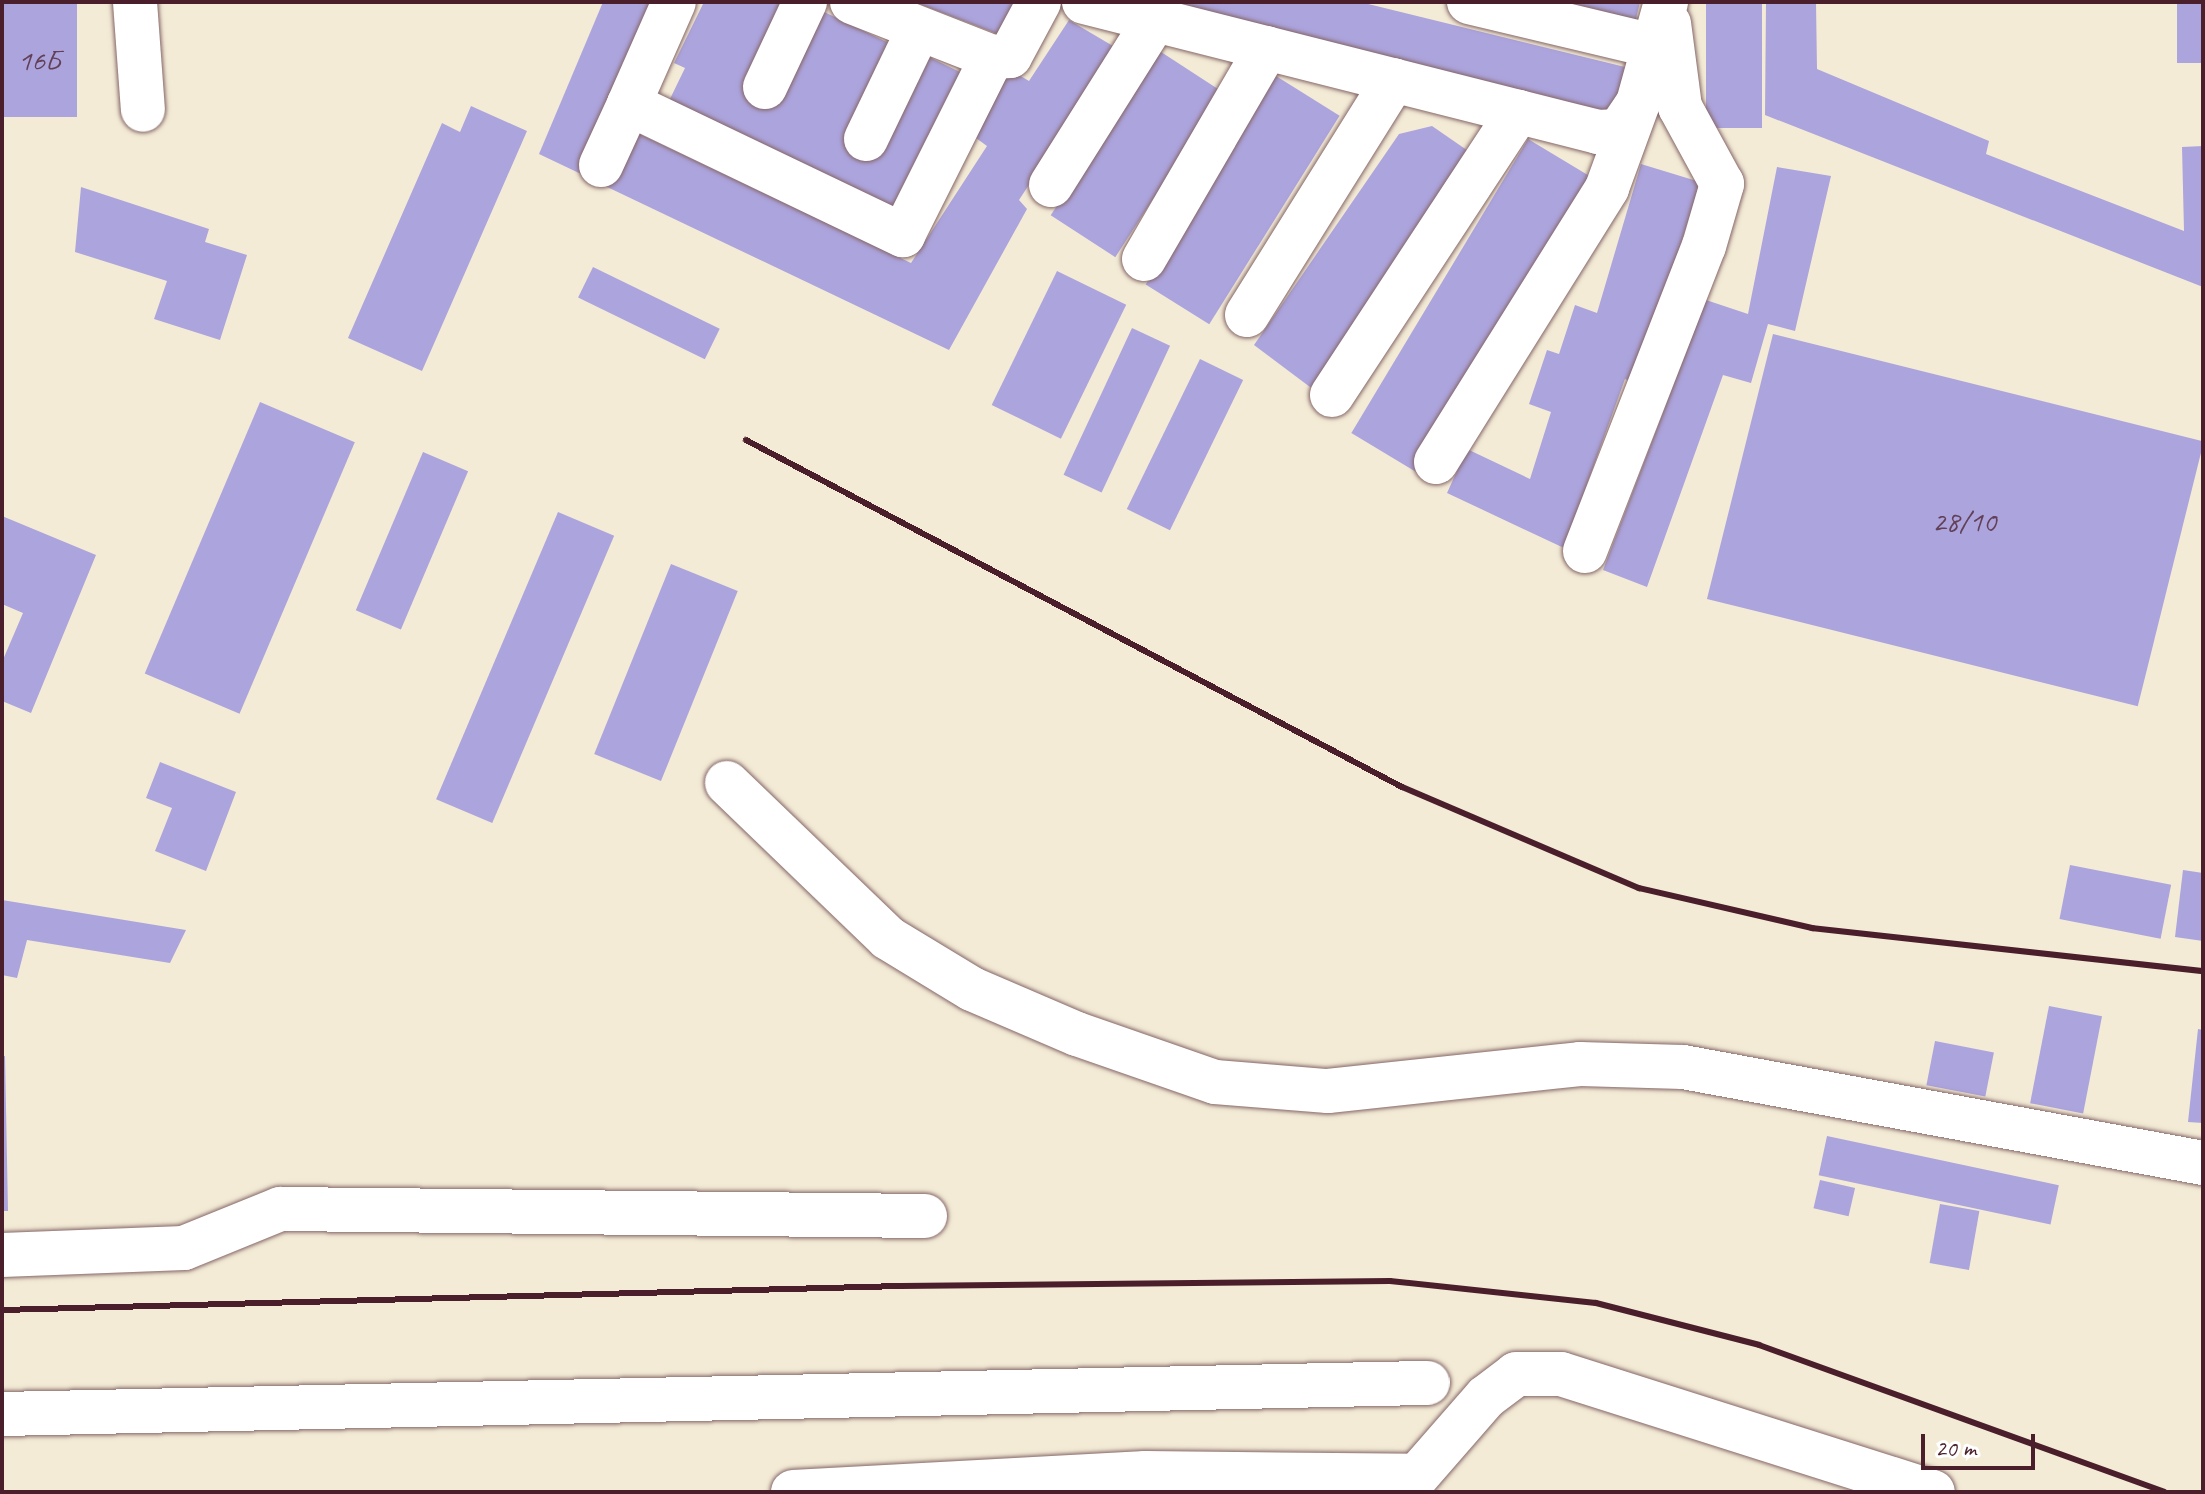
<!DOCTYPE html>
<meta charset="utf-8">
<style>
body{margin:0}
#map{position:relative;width:2205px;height:1494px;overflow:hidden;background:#f3ebd6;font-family:Caveat,sans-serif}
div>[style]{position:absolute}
.building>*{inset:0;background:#aca4dd;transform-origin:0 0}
.roads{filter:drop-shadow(0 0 2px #856667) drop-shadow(0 0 2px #856667)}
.minor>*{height:44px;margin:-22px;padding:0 22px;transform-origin:22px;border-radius:22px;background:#fff}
.rail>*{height:6px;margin:-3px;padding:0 3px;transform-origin:3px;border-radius:3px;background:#4a1f2b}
span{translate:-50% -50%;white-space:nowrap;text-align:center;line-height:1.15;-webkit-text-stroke:6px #fff;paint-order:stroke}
.number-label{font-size:30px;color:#624058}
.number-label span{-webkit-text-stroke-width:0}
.frame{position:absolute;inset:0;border:4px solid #4a1f2b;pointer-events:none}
.scale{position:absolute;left:1921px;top:1434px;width:114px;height:36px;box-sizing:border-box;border:4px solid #4a1f2b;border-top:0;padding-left:10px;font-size:24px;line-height:28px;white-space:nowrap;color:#4a1f2b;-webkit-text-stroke:6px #fff;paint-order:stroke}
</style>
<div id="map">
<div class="building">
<div style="left:2px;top:2px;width:75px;height:115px"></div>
<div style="clip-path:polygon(603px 2px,655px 2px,581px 174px,539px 154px)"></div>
<div style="clip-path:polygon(704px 2px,790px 2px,818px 9px,893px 45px,845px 142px,877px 158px,927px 56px,964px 74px,897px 211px,669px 101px,685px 68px,674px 63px)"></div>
<div style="clip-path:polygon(914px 2px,1022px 2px,1008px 38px)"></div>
<div style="clip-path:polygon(1140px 2px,1360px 2px,1625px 67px,1612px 121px)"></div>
<div style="clip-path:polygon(1533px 2px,1640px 2px,1634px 27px)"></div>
<div style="left:1706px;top:2px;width:56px;height:126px"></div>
<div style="clip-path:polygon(1766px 2px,1816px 2px,1817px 69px,1989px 141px,1986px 154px,2184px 231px,2182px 147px,2203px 146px,2203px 287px,1765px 115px)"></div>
<div style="left:2177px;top:2px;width:26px;height:61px"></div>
<div style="clip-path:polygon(1069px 20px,1118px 49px,1019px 200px,1027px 209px,949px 350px,603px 185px,629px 129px,911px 263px,987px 146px,969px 133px,1007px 68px,1029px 81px)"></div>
<div style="left:1158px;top:50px;width:77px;height:197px;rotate:33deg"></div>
<div style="left:1276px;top:76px;width:75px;height:246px;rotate:32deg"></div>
<div style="clip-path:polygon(471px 106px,527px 131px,422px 371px,348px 338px,442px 123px,460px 132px)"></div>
<div style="clip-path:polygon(1432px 126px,1474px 155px,1314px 390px,1254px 345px,1399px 134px)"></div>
<div style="left:1528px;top:139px;width:78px;height:343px;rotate:31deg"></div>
<div style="clip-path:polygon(1641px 164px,1700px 182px,1638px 384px,1625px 379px,1564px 548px,1447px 493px,1467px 449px,1530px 479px,1551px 412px,1529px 404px,1547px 350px,1559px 354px,1575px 305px,1597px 313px)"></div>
<div style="clip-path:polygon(1777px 167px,1831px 176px,1795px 331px,1768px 324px,1751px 383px,1723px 375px,1647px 587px,1603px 570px,1706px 300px,1748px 314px)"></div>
<div style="clip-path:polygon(81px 187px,209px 229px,205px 242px,247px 255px,220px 340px,154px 319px,167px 281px,75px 252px)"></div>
<div style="left:593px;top:267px;width:141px;height:34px;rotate:26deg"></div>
<div style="left:1057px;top:271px;width:77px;height:149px;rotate:26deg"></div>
<div style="left:1132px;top:328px;width:42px;height:162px;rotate:25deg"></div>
<div style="left:1773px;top:334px;width:444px;height:273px;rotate:14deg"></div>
<div style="left:1200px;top:359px;width:48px;height:167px;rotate:26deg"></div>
<div style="left:260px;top:402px;width:103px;height:295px;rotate:23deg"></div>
<div style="left:423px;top:452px;width:49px;height:172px;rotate:23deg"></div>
<div style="left:558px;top:512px;width:61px;height:312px;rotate:23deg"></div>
<div style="clip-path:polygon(2px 516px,96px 555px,31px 713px,2px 701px,2px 662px,23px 613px,2px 604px)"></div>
<div style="left:671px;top:564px;width:72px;height:205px;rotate:22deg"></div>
<div style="clip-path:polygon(160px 762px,236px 792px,206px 871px,155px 851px,172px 808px,146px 798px)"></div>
<div style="left:2070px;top:865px;width:103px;height:55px;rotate:11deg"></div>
<div style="clip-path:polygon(2183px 870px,2203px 873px,2203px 941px,2175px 937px)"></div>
<div style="clip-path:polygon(2px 900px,186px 930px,170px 963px,27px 940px,17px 978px,2px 975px)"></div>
<div style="left:2049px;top:1006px;width:54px;height:99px;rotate:11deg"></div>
<div style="clip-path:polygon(2198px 1029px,2203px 1030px,2203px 1123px,2188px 1122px)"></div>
<div style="left:1935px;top:1041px;width:60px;height:45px;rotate:11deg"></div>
<div style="clip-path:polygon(2px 1056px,5px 1056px,8px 1211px,2px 1211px)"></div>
<div style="left:1827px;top:1136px;width:237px;height:40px;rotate:12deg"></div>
<div style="left:1820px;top:1180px;width:36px;height:29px;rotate:13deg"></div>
<div style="left:1940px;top:1204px;width:40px;height:60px;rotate:10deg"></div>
</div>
<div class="roads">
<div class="minor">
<div style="left:135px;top:2px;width:108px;rotate:85.8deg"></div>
<div style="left:852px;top:2px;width:150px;rotate:21.4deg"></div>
<div style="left:1084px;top:2px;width:530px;rotate:14.19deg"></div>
<div style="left:1598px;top:132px;width:21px;rotate:-3deg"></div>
<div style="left:1619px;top:131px;width:34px;rotate:-56deg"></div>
<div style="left:1638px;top:103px;width:105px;rotate:-74.5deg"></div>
<div style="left:1469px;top:2px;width:189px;rotate:13.4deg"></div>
<div style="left:765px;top:87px;width:94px;rotate:-64.8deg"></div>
<div style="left:629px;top:104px;width:111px;rotate:-66.2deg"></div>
<div style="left:866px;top:139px;width:122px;rotate:-64.3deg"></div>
<div style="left:601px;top:165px;width:67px;rotate:-65.3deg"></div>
<div style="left:629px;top:104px;width:304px;rotate:25.6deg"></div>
<div style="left:903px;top:235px;width:199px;rotate:-63.4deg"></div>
<div style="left:992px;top:57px;width:18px;rotate:-3deg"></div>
<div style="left:1010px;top:56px;width:61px;rotate:-61.8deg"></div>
<div style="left:1051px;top:185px;width:195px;rotate:-57.8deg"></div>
<div style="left:1144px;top:259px;width:244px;rotate:-59.8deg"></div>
<div style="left:1247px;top:315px;width:277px;rotate:-58deg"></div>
<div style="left:1332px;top:395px;width:339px;rotate:-56.7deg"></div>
<div style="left:1436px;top:462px;width:323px;rotate:-58deg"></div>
<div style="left:1607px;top:188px;width:87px;rotate:-69.9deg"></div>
<div style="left:1585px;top:551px;width:327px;rotate:-68.7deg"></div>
<div style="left:1704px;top:246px;width:65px;rotate:-73.8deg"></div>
<div style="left:1722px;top:184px;width:88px;rotate:-118.6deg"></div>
<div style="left:1680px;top:107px;width:84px;rotate:-97.5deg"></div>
<div style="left:727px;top:783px;width:223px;rotate:43.9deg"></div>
<div style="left:888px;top:938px;width:98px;rotate:31.3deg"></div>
<div style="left:972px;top:989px;width:114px;rotate:23.2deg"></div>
<div style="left:1077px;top:1034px;width:146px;rotate:19.2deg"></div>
<div style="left:1215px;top:1082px;width:113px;rotate:4.6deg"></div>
<div style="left:1328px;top:1091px;width:253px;rotate:-6.1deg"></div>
<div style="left:1580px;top:1064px;width:103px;rotate:1.7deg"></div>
<div style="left:1683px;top:1067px;width:529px;rotate:10.46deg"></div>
<div style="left:2px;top:1255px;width:182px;rotate:-2.2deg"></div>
<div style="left:184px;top:1248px;width:104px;rotate:-22.1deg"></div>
<div style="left:280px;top:1209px;width:645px;rotate:0.62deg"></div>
<div style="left:2px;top:1414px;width:1426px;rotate:-1.25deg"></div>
<div style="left:793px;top:1492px;width:353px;rotate:-3.1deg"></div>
<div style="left:1145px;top:1473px;width:272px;rotate:0.6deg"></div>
<div style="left:1417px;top:1476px;width:105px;rotate:-48.9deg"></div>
<div style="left:1486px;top:1397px;width:38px;rotate:-37deg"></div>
<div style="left:1516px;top:1374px;width:45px"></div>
<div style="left:1561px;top:1374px;width:390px;rotate:17.6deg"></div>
</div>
</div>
<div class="rail">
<div style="left:746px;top:440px;width:742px;rotate:27.88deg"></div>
<div style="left:1402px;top:787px;width:258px;rotate:23.1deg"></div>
<div style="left:1639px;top:888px;width:178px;rotate:13deg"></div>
<div style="left:1812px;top:928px;width:393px;rotate:6.3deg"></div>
<div style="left:2px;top:1310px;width:899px;rotate:-1.53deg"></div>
<div style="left:901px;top:1286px;width:489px;rotate:-0.6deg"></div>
<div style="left:1390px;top:1281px;width:207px;rotate:6.1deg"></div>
<div style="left:1596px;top:1303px;width:168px;rotate:14.4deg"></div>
<div style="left:1759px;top:1345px;width:431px;rotate:19.9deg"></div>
</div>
<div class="number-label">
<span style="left:39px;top:60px">16Б</span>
<span style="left:1964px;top:521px">28/10</span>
</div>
<div class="frame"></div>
<div class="scale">20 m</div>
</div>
